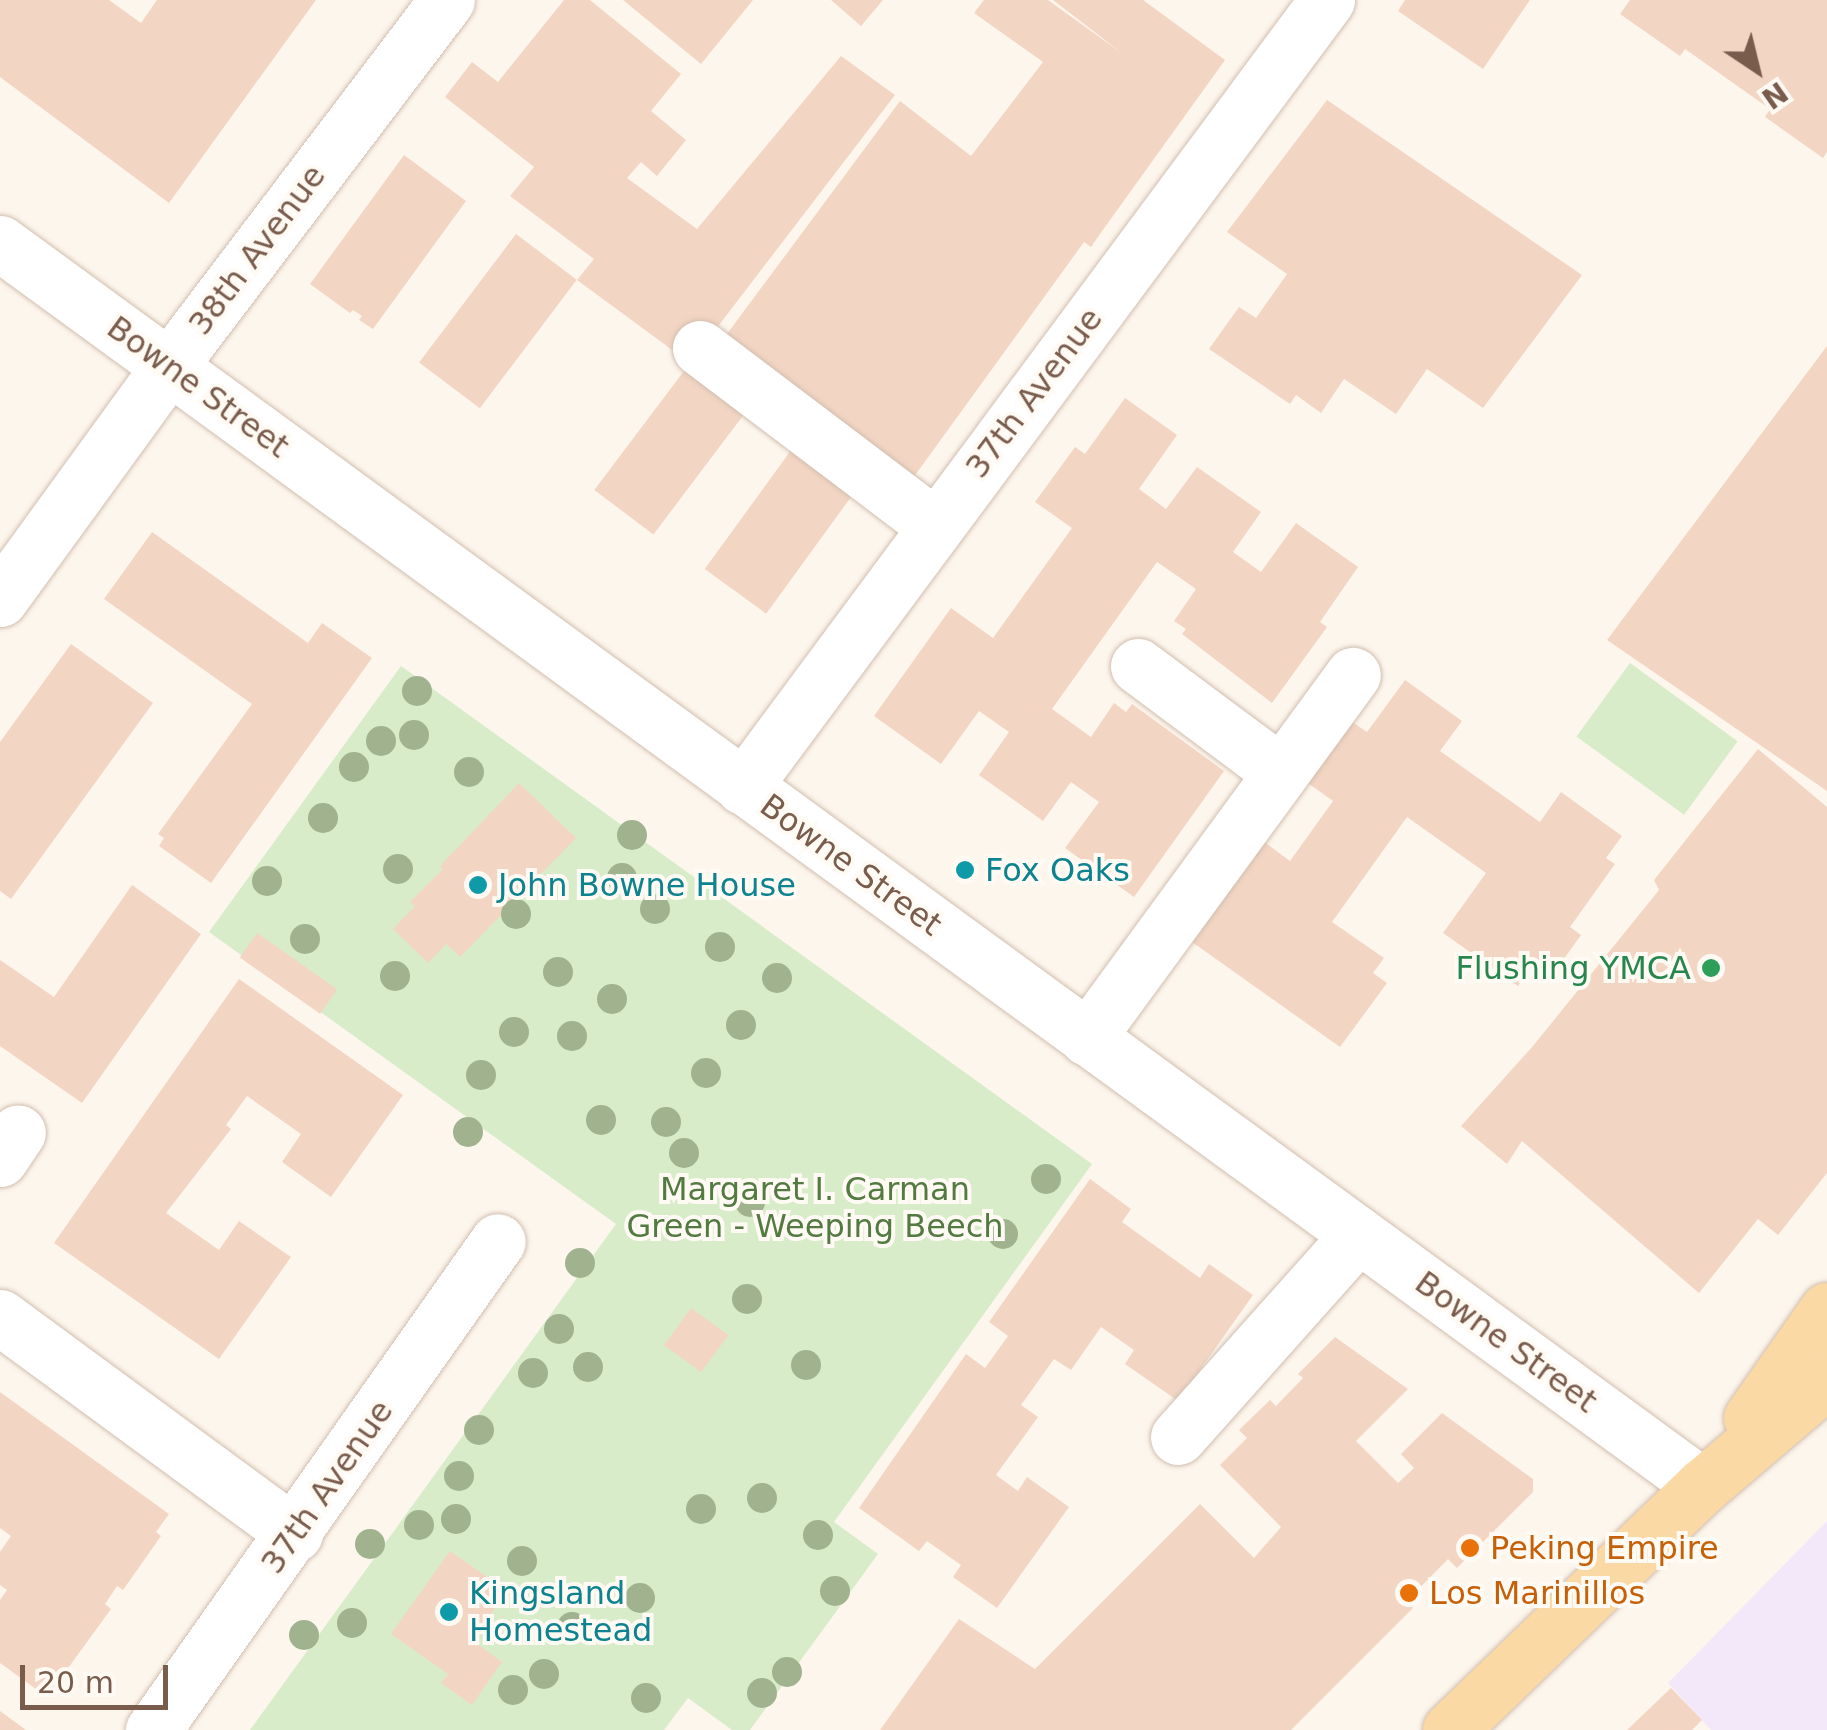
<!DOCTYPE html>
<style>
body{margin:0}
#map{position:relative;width:1827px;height:1730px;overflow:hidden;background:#fdf6ec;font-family:"DejaVu Sans",sans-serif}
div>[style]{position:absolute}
.education>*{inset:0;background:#f3e8fa}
.green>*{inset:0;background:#d8ecc9;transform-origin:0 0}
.building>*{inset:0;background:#f3d5c3;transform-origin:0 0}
.roads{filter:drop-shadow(0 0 2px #d1beb0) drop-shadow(0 0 2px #d1beb0)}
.minor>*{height:55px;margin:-27.5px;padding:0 27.5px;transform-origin:27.5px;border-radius:27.5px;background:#fff}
.major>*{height:55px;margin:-27.5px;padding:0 27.5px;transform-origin:27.5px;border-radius:27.5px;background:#fbd9a5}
.trees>*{width:30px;height:30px;margin:-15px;border-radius:50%;background:#a0b28e}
.dots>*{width:28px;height:28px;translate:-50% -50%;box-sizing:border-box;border:5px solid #fffaf3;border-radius:50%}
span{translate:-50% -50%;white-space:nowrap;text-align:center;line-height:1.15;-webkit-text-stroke:8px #fffaf3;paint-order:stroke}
.street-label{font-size:32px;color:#7a5c4d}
.culture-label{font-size:32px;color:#0d838f}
.left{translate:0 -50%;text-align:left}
.leisure-label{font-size:32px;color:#27864d}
.right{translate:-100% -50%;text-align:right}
.park-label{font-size:32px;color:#537a41}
.food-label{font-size:32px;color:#c56008}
.north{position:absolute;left:1707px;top:20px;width:100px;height:100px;-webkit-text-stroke:8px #fffaf3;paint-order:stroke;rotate:145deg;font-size:28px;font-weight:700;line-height:40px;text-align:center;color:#7a5c4d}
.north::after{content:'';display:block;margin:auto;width:35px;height:45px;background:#7a5c4d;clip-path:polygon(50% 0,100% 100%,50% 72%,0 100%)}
.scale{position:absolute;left:20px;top:1665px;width:148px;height:45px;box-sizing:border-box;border:5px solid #7a5c4d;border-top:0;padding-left:12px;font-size:30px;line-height:35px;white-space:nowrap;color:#7a5c4d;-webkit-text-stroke:8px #fffaf3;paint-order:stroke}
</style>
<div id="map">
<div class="education">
<div style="clip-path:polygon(1827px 1521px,1827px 1730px,1711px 1730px,1668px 1683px)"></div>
</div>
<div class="green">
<div style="left:1630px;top:663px;width:133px;height:91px;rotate:36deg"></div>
<div style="clip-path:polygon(401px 666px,1092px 1164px,834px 1522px,878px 1554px,750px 1730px,732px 1730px,688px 1698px,664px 1730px,250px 1730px,616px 1224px,209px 932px)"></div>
</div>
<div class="building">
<div style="clip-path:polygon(0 0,109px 0,141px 23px,157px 0,316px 0,169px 203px,0 77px)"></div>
<div style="clip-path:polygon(564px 0,590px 0,681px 74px,651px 111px,686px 140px,657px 176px,641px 162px,627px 178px,697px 229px,841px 56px,895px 95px,690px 363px,577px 280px,594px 259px,510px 196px,534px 167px,445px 97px,472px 62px,498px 82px)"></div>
<div style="clip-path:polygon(623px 0,753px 0,701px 64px)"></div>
<div style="clip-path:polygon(831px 0,883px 0,861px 26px)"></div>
<div style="clip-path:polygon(984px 0,1048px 0,1123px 54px,1053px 0,1143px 0,1225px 60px,1100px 234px,1091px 247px,1084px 242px,908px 485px,721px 342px,900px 101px,971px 156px,1043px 62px,974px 13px)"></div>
<div style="clip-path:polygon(1405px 0,1530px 0,1483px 69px,1398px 11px)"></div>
<div style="clip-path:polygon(1630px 0,1827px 0,1827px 152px,1823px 158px,1765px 117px,1770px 109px,1685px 49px,1680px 56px,1620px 14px)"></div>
<div style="clip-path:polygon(1327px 100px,1582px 275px,1483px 408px,1427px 369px,1396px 414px,1344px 379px,1321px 413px,1296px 395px,1290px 404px,1209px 349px,1239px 307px,1256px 318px,1287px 274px,1227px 232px)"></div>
<div style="clip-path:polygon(404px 155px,466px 201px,373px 329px,359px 320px,362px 316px,353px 310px,350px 313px,310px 284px)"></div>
<div style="left:516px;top:234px;width:76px;height:161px;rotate:37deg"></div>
<div style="clip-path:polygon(1827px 346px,1827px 791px,1607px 640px)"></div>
<div style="left:690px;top:363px;width:74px;height:159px;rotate:37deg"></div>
<div style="clip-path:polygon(1125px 398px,1177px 435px,1139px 489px,1166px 509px,1197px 467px,1261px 512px,1233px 552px,1261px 572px,1296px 523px,1358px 567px,1320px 622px,1327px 627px,1272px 703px,1182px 634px,1186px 629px,1174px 621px,1196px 589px,1157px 562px,1052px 709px,1091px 737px,1114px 703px,1126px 712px,1132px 704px,1224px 771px,1134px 897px,1065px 848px,1099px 802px,1071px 782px,1043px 821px,979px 775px,1009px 732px,979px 711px,941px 764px,874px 716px,951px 608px,993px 638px,1072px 528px,1035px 502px,1075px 447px,1085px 454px)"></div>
<div style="left:797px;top:442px;width:76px;height:157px;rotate:36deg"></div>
<div style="clip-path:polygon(152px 532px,308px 643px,322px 623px,372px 658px,211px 883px,159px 846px,164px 838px,158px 834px,252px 704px,104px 599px)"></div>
<div style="clip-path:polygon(71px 644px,153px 703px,11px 899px,0 891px,0 742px)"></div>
<div style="clip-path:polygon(1405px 680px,1462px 721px,1440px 751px,1540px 822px,1561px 792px,1622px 836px,1606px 858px,1615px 864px,1570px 927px,1581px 935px,1548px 981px,1530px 968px,1518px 986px,1443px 933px,1486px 873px,1407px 817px,1332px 922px,1384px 958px,1373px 973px,1387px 983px,1340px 1047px,1192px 942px,1232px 886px,1255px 835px,1290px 861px,1333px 801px,1298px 776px,1342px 715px,1367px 732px)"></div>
<div style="clip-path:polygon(1758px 749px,1827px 807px,1827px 1173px,1778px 1235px,1758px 1219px,1699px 1293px,1522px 1141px,1507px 1164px,1461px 1126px,1533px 1046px,1659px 890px,1654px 880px)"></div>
<div style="clip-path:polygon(519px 783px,576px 838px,460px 957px,446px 944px,428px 963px,393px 929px,415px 906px,410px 902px,443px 869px,440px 866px)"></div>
<div style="clip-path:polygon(132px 885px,201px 934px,82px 1103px,0 1046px,0 960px,54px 997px)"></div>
<div style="left:257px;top:933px;width:98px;height:30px;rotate:35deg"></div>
<div style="clip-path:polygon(239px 979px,403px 1095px,331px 1197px,282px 1162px,301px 1134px,247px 1096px,226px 1125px,231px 1129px,166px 1213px,219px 1250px,239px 1221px,291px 1257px,219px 1359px,54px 1243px)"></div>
<div style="clip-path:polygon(1090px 1179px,1131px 1209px,1122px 1222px,1200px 1278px,1209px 1264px,1253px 1295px,1178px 1401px,1125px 1364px,1134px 1350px,1101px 1327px,1071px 1370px,1054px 1359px,1021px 1405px,1038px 1417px,996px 1475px,1018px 1491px,1027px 1477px,1069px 1507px,997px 1608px,953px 1577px,961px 1565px,927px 1541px,919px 1551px,859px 1508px,966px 1354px,985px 1368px,1008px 1336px,989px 1322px)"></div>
<div style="left:691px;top:1308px;width:46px;height:46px;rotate:36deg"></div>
<div style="clip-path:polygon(1335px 1337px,1408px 1389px,1356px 1441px,1398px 1483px,1414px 1468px,1401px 1454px,1442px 1413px,1533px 1479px,1533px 1492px,1457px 1568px,1448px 1559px,1407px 1601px,1413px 1608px,1291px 1730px,880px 1730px,959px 1619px,1035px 1669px,1200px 1504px,1254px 1558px,1281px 1527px,1220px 1465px,1247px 1438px,1239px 1430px,1270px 1400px,1276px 1406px,1303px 1378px,1298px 1374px)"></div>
<div style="clip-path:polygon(0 1392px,169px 1514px,156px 1532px,161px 1536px,123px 1590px,117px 1586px,105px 1604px,111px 1609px,47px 1697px,0 1663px,0 1600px,7px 1590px,0 1585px,0 1552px,11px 1536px,0 1528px)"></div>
<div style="clip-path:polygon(450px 1551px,507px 1591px,472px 1640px,502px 1662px,472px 1705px,441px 1683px,448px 1674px,391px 1634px)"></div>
<div style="clip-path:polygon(1671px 1688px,1702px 1720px,1692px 1730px,1627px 1730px)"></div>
<div style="clip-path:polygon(0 1711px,26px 1730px,0 1730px)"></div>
</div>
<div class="roads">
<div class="minor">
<div style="left:0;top:243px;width:2108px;rotate:36.13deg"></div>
<div style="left:700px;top:348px;width:295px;rotate:37.1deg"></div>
<div style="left:0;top:599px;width:289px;rotate:-54deg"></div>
<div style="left:170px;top:365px;width:458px;rotate:-52.8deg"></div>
<div style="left:1138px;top:666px;width:157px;rotate:36.7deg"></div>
<div style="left:743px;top:787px;width:980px;rotate:-53.42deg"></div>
<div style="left:1087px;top:1038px;width:450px;rotate:-53.8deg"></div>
<div style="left:0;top:1159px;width:32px;rotate:-56deg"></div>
<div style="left:0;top:1317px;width:366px;rotate:36.3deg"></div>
<div style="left:1178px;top:1437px;width:271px;rotate:-48.3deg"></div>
<div style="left:153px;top:1730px;width:598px;rotate:-54.8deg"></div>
</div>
<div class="major">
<div style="left:1751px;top:1418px;width:132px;rotate:-54.9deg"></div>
<div style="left:1450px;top:1730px;width:351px;rotate:-44deg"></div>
<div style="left:1703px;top:1486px;width:163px;rotate:-40.5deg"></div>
</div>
</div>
<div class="trees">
<div style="left:417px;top:691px"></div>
<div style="left:414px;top:735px"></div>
<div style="left:381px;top:741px"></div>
<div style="left:354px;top:767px"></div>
<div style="left:469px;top:772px"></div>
<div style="left:323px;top:818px"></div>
<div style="left:632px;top:835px"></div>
<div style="left:398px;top:869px"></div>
<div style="left:622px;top:878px"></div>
<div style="left:267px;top:881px"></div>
<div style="left:655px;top:909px"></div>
<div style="left:516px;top:914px"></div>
<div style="left:305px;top:939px"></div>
<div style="left:720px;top:947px"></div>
<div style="left:558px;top:972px"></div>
<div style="left:395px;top:976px"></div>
<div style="left:777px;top:978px"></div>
<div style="left:612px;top:999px"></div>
<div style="left:741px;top:1025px"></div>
<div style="left:514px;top:1032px"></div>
<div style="left:572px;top:1036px"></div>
<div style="left:706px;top:1073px"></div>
<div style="left:481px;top:1075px"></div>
<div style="left:601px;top:1120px"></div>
<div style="left:666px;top:1122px"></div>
<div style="left:468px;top:1132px"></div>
<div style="left:684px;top:1153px"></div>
<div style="left:1046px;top:1179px"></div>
<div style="left:750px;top:1202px"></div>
<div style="left:1003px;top:1234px"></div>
<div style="left:580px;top:1263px"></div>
<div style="left:747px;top:1299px"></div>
<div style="left:559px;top:1329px"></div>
<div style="left:806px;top:1365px"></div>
<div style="left:588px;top:1367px"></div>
<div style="left:533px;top:1373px"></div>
<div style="left:479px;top:1430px"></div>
<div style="left:459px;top:1476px"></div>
<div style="left:762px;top:1498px"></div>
<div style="left:701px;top:1509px"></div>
<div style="left:456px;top:1519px"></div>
<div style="left:419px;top:1525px"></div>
<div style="left:818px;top:1535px"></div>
<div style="left:370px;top:1544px"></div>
<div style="left:522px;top:1561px"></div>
<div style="left:835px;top:1591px"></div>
<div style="left:640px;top:1598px"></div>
<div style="left:352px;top:1623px"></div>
<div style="left:572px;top:1627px"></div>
<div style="left:304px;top:1635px"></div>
<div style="left:787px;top:1672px"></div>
<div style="left:544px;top:1674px"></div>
<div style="left:513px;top:1690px"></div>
<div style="left:762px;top:1693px"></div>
<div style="left:646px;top:1698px"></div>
</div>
<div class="dots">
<div style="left:965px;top:870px;background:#0f9aa8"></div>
<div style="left:478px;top:885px;background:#0f9aa8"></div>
<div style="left:1711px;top:968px;background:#2e9e5b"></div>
<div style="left:1470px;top:1548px;background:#e8710a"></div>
<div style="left:1409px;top:1593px;background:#e8710a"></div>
<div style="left:449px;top:1612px;background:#0f9aa8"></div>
</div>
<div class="street-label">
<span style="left:257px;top:250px;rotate:-53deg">38th Avenue</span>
<span style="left:198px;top:387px;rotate:36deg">Bowne Street</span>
<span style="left:1034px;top:393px;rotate:-53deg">37th Avenue</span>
<span style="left:851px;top:865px;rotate:36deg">Bowne Street</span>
<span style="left:1506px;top:1342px;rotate:36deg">Bowne Street</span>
<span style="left:327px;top:1487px;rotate:-55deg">37th Avenue</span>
</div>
<div class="culture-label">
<span class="left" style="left:985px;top:870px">Fox Oaks</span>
<span class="left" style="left:498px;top:885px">John Bowne House</span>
<span class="left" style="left:469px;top:1612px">Kingsland<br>Homestead</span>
</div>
<div class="leisure-label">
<span class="right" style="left:1691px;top:968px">Flushing YMCA</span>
</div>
<div class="park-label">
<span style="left:815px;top:1208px">Margaret I. Carman<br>Green - Weeping Beech</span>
</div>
<div class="food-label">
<span class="left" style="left:1490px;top:1548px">Peking Empire</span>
<span class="left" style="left:1429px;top:1593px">Los Marinillos</span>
</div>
<div class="north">N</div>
<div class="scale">20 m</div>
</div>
